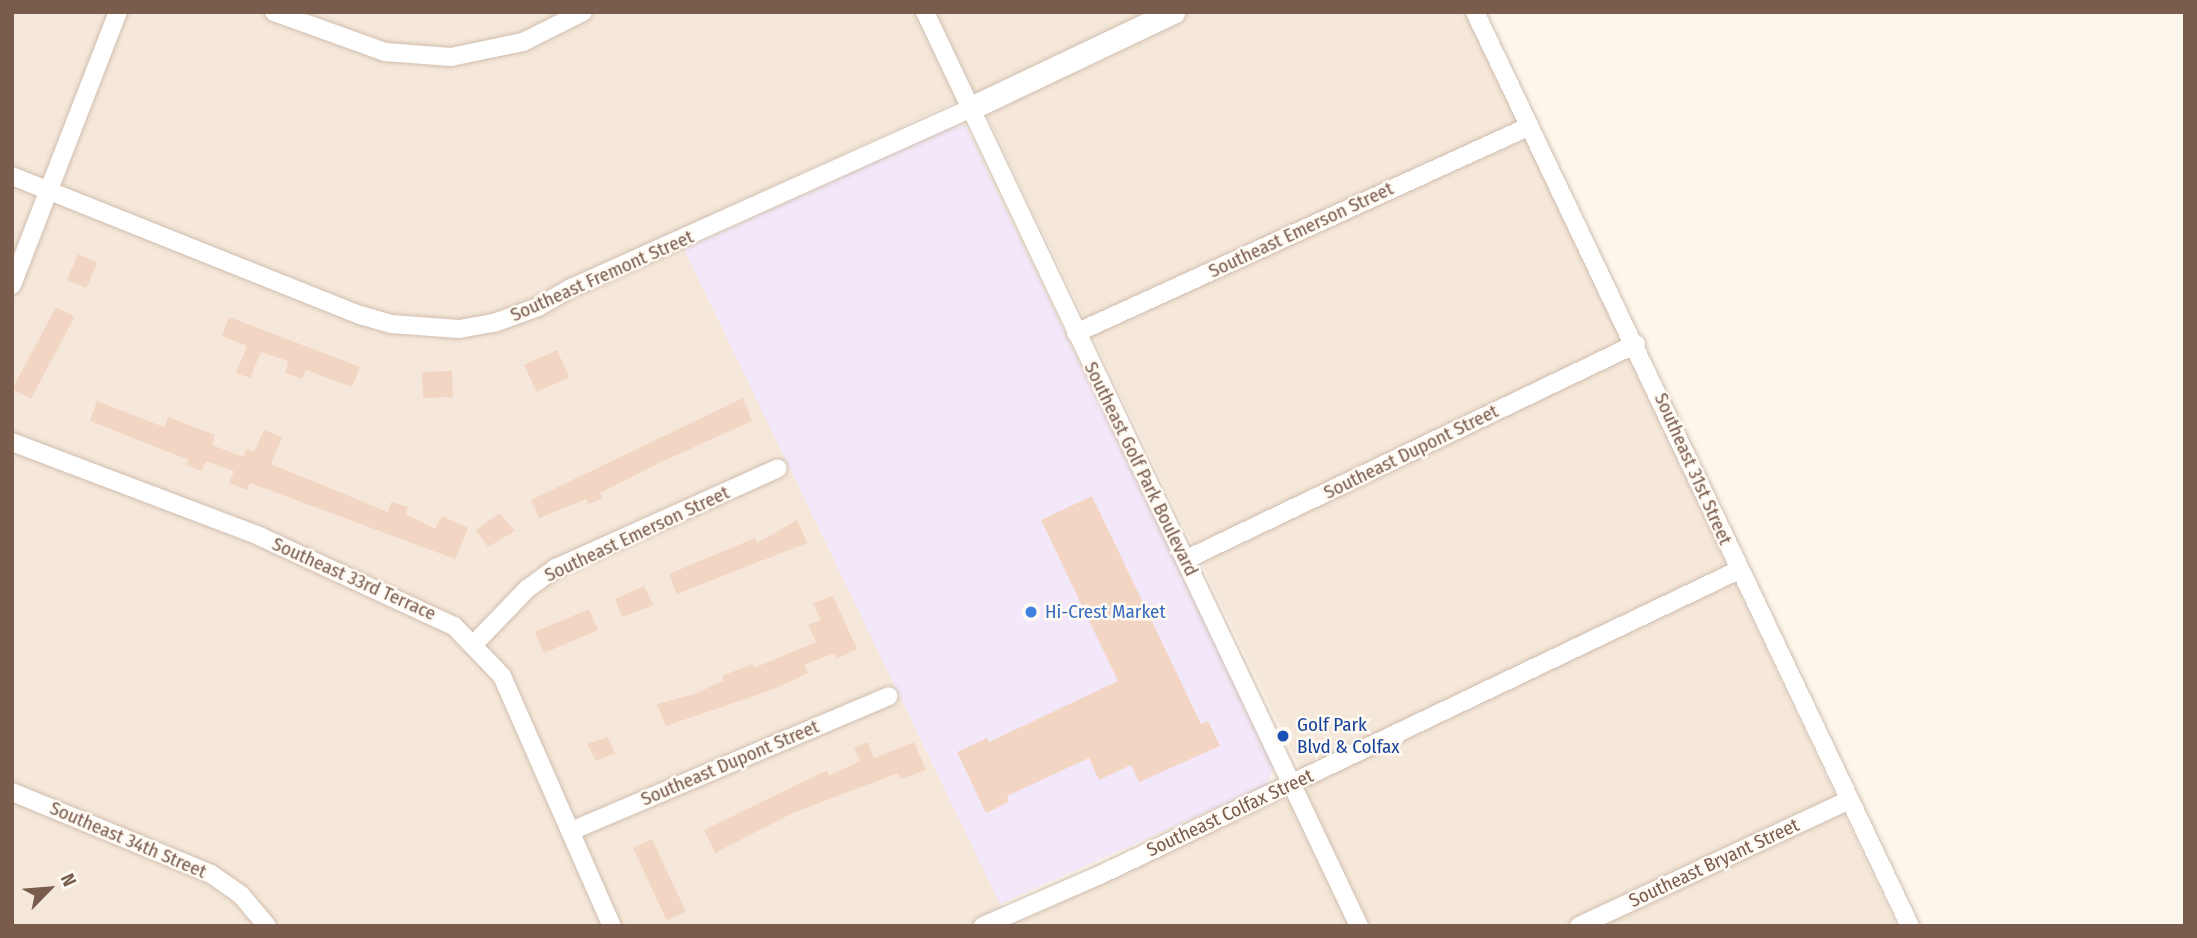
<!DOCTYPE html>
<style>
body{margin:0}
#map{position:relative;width:2197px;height:938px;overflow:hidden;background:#fdf6ec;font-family:"Fira Sans Condensed",sans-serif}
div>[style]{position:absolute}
.residential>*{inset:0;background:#f5e8da}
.education>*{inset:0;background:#f3e8fa}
.building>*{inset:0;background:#f3d5c3;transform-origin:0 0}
.roads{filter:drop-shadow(0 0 2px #d1beb0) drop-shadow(0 0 2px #d1beb0)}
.minor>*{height:18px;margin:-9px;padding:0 9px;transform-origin:9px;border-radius:9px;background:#fff}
.tertiary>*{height:23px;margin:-11.5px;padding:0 11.5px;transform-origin:11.5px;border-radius:11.5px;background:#fff}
.dots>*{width:19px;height:19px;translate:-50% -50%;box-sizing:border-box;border:4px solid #fffaf3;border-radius:50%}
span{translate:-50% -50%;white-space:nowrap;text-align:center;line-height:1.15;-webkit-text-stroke:5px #fffaf3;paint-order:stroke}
.street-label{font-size:19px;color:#7a5c4d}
.shop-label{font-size:19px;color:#366cbe}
.left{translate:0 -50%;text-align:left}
.transit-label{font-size:19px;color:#164399}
.frame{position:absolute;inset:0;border:14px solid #7a5c4d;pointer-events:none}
.north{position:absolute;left:14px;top:854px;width:70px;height:70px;-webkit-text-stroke:5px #fffaf3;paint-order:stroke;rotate:65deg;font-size:19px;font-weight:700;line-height:28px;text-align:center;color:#7a5c4d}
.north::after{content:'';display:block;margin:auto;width:24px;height:32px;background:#7a5c4d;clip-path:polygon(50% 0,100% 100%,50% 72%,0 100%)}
</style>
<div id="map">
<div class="residential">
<div style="clip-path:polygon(evenodd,12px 12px,1466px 12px,1897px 926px,12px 926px,12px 12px,976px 92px,1310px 789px,1009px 921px,676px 231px,976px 92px)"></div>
</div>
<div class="education">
<div style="clip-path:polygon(965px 125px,1274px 766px,1267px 785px,1000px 904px,684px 249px,954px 126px)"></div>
</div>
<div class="building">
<div style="left:78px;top:254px;width:21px;height:28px;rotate:23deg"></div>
<div style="left:56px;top:307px;width:21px;height:93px;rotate:28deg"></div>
<div style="clip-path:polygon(229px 317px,360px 367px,352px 387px,306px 370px,302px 379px,285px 373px,288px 361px,261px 352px,250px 378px,236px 373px,247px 346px,222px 336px)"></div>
<div style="left:557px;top:350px;width:30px;height:36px;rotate:66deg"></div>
<div style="left:452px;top:371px;width:26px;height:30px;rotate:88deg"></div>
<div style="clip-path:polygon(743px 398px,752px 421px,659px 463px,600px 493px,603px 498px,589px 504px,586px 499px,539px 518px,531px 500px)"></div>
<div style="clip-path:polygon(97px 401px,164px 427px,168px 417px,215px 435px,212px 445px,243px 457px,246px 449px,254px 452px,264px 430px,282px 437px,271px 464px,388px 512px,391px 502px,408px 507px,406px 514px,435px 529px,442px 516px,468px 528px,455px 559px,250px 483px,247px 490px,229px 483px,234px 471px,206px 461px,202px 471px,186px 465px,189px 460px,90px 421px)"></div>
<div style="clip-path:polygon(1092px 496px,1201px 724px,1208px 721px,1220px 746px,1139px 782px,1131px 765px,1099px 780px,1089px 758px,1007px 796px,1009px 802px,986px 813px,957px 752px,987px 738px,989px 742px,1118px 681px,1041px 520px)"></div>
<div style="clip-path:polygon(500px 513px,515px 531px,488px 547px,476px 530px)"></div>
<div style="clip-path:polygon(797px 520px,807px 543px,677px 594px,669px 574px,755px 538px,757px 543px)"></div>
<div style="clip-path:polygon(644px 586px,654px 605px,622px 617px,615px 599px)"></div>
<div style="clip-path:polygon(833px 596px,857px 649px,836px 659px,835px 653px,804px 665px,808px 673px,774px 689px,666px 726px,657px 704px,695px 694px,724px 680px,722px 676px,752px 664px,754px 668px,816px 642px,808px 625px,821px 620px,813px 603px)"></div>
<div style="left:589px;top:609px;width:23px;height:59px;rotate:67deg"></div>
<div style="clip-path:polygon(608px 737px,615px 753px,596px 761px,587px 744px)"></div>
<div style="clip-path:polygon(868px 742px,874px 758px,914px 742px,926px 770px,901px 779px,898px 773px,793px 813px,715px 853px,704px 830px,817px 775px,827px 771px,829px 776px,860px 761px,854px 748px)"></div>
<div style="left:652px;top:839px;width:80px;height:21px;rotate:65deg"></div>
</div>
<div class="roads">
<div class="minor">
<div style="left:274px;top:12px;width:118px;rotate:19.8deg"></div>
<div style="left:385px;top:52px;width:66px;rotate:4.3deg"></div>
<div style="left:451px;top:57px;width:74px;rotate:-11.8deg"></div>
<div style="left:523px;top:42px;width:67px;rotate:-26.6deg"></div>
<div style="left:925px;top:12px;width:1012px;rotate:64.6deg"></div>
<div style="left:1475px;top:12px;width:1012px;rotate:64.55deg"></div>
<div style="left:12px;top:176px;width:375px;rotate:21.8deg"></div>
<div style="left:360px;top:315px;width:32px;rotate:16deg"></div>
<div style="left:391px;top:324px;width:68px;rotate:4.2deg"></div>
<div style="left:459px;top:329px;width:36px;rotate:-10deg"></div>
<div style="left:494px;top:323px;width:47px;rotate:-20deg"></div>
<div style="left:538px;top:307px;width:36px;rotate:-30deg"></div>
<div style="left:569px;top:289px;width:441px;rotate:-24.2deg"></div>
<div style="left:12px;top:285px;width:293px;rotate:-68.8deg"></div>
<div style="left:1076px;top:333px;width:496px;rotate:-24.5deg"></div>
<div style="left:12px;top:442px;width:264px;rotate:20.8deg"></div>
<div style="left:259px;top:536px;width:215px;rotate:24.8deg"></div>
<div style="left:454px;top:626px;width:69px;rotate:46.2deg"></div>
<div style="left:502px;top:676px;width:273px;rotate:66.3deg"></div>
<div style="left:1185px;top:560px;width:500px;rotate:-25.59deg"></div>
<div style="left:475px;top:643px;width:75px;rotate:-46.1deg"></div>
<div style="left:527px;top:589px;width:36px;rotate:-36deg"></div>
<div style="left:556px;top:568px;width:243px;rotate:-24.2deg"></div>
<div style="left:12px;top:792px;width:215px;rotate:22.4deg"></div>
<div style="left:211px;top:874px;width:37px;rotate:35deg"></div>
<div style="left:241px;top:895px;width:40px;rotate:50deg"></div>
<div style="left:571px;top:831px;width:345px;rotate:-23deg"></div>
<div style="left:983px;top:926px;width:128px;rotate:-23.6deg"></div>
<div style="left:1100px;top:875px;width:708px;rotate:-25.52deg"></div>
<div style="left:1579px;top:926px;width:298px;rotate:-25deg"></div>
</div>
<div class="tertiary">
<div style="left:971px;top:108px;width:224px;rotate:-25.4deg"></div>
</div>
</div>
<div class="dots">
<div style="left:1031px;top:612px;background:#3f7fe0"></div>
<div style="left:1283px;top:736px;background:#1a4fb4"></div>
</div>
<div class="street-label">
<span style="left:1301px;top:230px;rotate:-25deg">Southeast Emerson Street</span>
<span style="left:602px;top:276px;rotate:-24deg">Southeast Fremont Street</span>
<span style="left:1411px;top:452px;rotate:-26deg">Southeast Dupont Street</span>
<span style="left:1141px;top:469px;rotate:64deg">Southeast Golf Park Boulevard</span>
<span style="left:1693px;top:469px;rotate:66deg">Southeast 31st Street</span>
<span style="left:637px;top:534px;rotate:-25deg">Southeast Emerson Street</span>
<span style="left:354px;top:579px;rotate:24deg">Southeast 33rd Terrace</span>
<span style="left:730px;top:763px;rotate:-23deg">Southeast Dupont Street</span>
<span style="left:1230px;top:813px;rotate:-25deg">Southeast Colfax Street</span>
<span style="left:128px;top:840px;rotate:23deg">Southeast 34th Street</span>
<span style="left:1714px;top:863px;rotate:-25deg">Southeast Bryant Street</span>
</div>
<div class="shop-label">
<span class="left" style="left:1045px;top:612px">Hi-Crest Market</span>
</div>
<div class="transit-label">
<span class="left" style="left:1297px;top:736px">Golf Park<br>Blvd &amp; Colfax</span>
</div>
<div class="frame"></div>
<div class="north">N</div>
</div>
